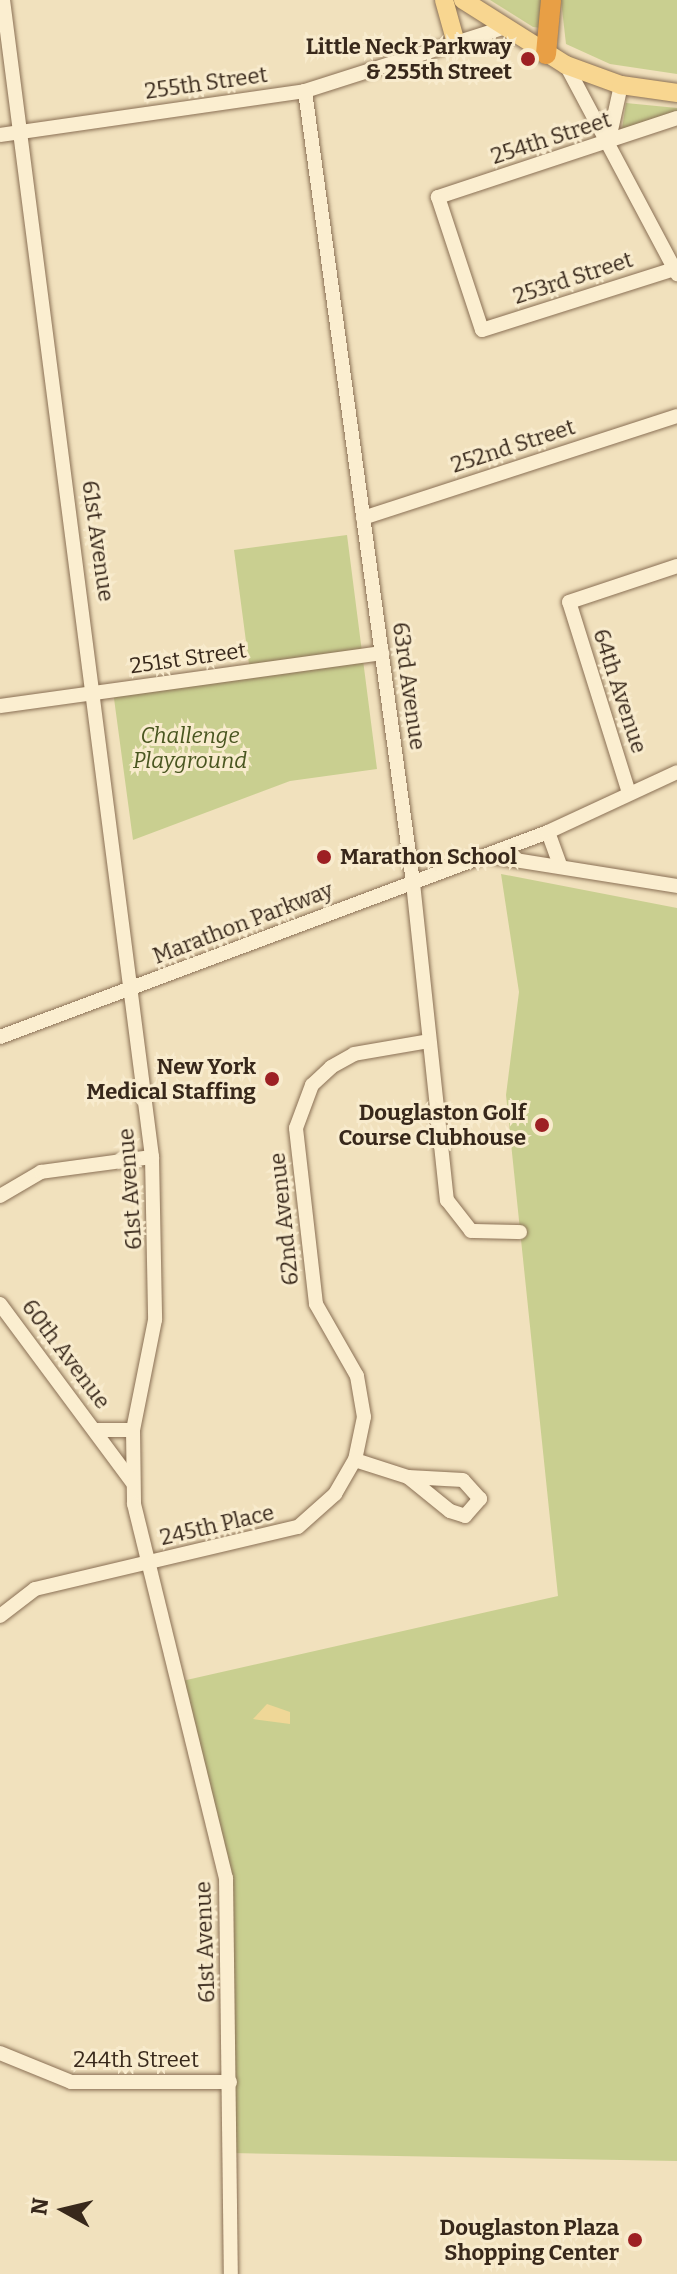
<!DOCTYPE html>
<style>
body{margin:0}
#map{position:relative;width:677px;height:2274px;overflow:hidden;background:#f1e1bd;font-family:Bitter,serif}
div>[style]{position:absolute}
.green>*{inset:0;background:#c9cf90}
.sand>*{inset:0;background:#efd797}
.roads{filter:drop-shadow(0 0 2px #8a7055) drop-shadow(0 0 2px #8a7055)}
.minor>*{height:14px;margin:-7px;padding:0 7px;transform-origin:7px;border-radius:7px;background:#fbeed0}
.major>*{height:18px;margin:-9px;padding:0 9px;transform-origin:9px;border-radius:9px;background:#f8d690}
.highway>*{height:20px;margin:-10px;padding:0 10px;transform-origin:10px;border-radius:10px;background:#e89f45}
.dots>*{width:22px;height:22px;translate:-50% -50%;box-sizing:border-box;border:4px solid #f8ebcd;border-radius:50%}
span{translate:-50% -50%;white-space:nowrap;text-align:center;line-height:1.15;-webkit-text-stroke:6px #f8ebcd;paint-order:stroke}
.poi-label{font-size:22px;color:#38281b;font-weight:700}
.right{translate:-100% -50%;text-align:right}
.left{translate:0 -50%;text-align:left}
.street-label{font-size:22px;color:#38281b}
.park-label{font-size:22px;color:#495620;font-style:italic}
.north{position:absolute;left:24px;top:2170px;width:80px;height:80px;-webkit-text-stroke:6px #f8ebcd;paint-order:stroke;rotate:278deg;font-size:22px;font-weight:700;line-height:32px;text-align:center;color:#38281b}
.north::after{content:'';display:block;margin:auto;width:28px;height:36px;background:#38281b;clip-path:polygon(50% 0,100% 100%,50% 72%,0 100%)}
</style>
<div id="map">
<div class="green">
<div style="clip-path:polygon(490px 0,546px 0,542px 28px,533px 27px)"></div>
<div style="clip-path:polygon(561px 0,677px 0,677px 74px,610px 64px,566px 44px)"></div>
<div style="clip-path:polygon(626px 103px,677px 108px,677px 114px,622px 129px)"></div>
<div style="clip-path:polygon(347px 535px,377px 769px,290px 781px,133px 840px,113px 691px,250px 672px,234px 550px)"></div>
<div style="clip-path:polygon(501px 874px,677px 908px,677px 2161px,230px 2153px,230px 1867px,182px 1681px,558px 1596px,506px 1095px,519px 992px)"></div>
</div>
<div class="sand">
<div style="clip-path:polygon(267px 1704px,290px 1712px,290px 1724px,253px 1719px)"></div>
</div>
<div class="roads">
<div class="minor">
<div style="left:3px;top:0;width:1167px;rotate:82.66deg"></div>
<div style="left:152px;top:1157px;width:163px;rotate:88.9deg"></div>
<div style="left:155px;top:1320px;width:112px;rotate:101.3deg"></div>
<div style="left:133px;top:1430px;width:74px;rotate:89.2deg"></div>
<div style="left:134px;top:1504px;width:385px;rotate:76.2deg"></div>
<div style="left:226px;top:1878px;width:396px;rotate:89.3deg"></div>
<div style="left:566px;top:65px;width:237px;rotate:62deg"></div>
<div style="left:305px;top:91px;width:799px;rotate:82.23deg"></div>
<div style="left:413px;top:883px;width:319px;rotate:83.9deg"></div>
<div style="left:447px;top:1200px;width:39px;rotate:52deg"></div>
<div style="left:471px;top:1231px;width:49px;rotate:1.2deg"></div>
<div style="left:677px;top:118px;width:252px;rotate:161.7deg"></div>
<div style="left:438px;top:197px;width:140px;rotate:71.7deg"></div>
<div style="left:482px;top:330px;width:205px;rotate:-17.6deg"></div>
<div style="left:0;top:135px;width:308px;rotate:-8.2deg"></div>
<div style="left:305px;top:91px;width:211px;rotate:-17.7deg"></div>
<div style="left:608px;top:144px;width:60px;rotate:-77.6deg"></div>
<div style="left:363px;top:518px;width:330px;rotate:-18deg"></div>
<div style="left:0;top:706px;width:386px;rotate:-7.9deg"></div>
<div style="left:629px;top:793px;width:200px;rotate:-107.4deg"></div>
<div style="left:569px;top:602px;width:114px;rotate:-18.4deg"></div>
<div style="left:548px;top:832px;width:35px;rotate:70deg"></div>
<div style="left:490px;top:856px;width:189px;rotate:9.1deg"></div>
<div style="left:0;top:1037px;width:585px;rotate:-20.51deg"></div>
<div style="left:548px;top:832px;width:142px;rotate:-24.9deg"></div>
<div style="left:0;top:1196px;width:48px;rotate:-30.3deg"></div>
<div style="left:41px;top:1172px;width:112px;rotate:-7.7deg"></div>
<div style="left:0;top:1304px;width:222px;rotate:53.4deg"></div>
<div style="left:96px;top:1430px;width:37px"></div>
<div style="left:355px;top:1460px;width:56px;rotate:17.8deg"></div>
<div style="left:408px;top:1477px;width:54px;rotate:39deg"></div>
<div style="left:450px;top:1511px;width:16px;rotate:18deg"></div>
<div style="left:465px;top:1516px;width:23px;rotate:-49deg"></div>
<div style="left:480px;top:1499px;width:25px;rotate:-132deg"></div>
<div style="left:463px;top:1480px;width:55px;rotate:-176.9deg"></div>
<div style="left:0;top:1616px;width:44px;rotate:-37.6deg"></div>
<div style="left:35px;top:1589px;width:270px;rotate:-13.3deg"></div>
<div style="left:298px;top:1527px;width:50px;rotate:-41.7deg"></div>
<div style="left:335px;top:1494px;width:39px;rotate:-60deg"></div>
<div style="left:355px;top:1460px;width:44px;rotate:-78.2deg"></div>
<div style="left:364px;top:1417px;width:42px;rotate:-99.7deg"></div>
<div style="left:357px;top:1376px;width:83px;rotate:-119.7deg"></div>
<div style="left:316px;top:1304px;width:177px;rotate:-96.5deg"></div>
<div style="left:296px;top:1128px;width:46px;rotate:-69.6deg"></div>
<div style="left:312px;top:1085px;width:26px;rotate:-43deg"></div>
<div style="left:331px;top:1067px;width:26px;rotate:-29deg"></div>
<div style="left:354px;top:1054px;width:76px;rotate:-9.8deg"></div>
<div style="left:0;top:2053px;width:77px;rotate:22.2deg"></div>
<div style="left:71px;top:2082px;width:159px"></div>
</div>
<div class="major">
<div style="left:444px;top:0;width:45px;rotate:74.4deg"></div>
<div style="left:463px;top:0;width:122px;rotate:32.3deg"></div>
<div style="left:566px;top:65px;width:59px;rotate:20deg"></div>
<div style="left:621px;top:85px;width:57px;rotate:8.1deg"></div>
</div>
<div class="highway">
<div style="left:546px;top:54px;width:54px;rotate:-84.7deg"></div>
</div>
</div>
<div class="dots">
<div style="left:528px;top:59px;background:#9d2023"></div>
<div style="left:324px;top:857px;background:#9d2023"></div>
<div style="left:272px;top:1079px;background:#9d2023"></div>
<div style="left:542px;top:1125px;background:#9d2023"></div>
<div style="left:635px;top:2240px;background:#9d2023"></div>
</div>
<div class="poi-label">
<span class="right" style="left:512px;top:59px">Little Neck Parkway<br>&amp; 255th Street</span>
<span class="left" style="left:340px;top:857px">Marathon School</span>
<span class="right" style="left:256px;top:1079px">New York<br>Medical Staffing</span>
<span class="right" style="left:526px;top:1125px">Douglaston Golf<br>Course Clubhouse</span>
<span class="right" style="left:619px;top:2240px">Douglaston Plaza<br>Shopping Center</span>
</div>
<div class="street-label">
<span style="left:206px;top:83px;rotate:-8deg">255th Street</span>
<span style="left:551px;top:138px;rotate:-18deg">254th Street</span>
<span style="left:573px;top:278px;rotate:-18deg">253rd Street</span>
<span style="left:513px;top:446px;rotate:-18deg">252nd Street</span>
<span style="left:98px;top:541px;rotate:82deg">61st Avenue</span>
<span style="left:188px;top:658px;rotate:-8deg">251st Street</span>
<span style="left:409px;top:686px;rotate:82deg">63rd Avenue</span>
<span style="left:620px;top:691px;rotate:72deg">64th Avenue</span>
<span style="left:243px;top:923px;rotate:-21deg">Marathon Parkway</span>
<span style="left:130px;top:1189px;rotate:-94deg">61st Avenue</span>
<span style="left:284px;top:1219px;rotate:-96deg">62nd Avenue</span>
<span style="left:66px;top:1354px;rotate:53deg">60th Avenue</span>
<span style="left:217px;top:1525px;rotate:-13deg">245th Place</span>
<span style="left:205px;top:1942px;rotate:-92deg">61st Avenue</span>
<span style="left:136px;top:2060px">244th Street</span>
</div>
<div class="park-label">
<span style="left:190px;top:748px">Challenge<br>Playground</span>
</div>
<div class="north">N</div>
</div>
